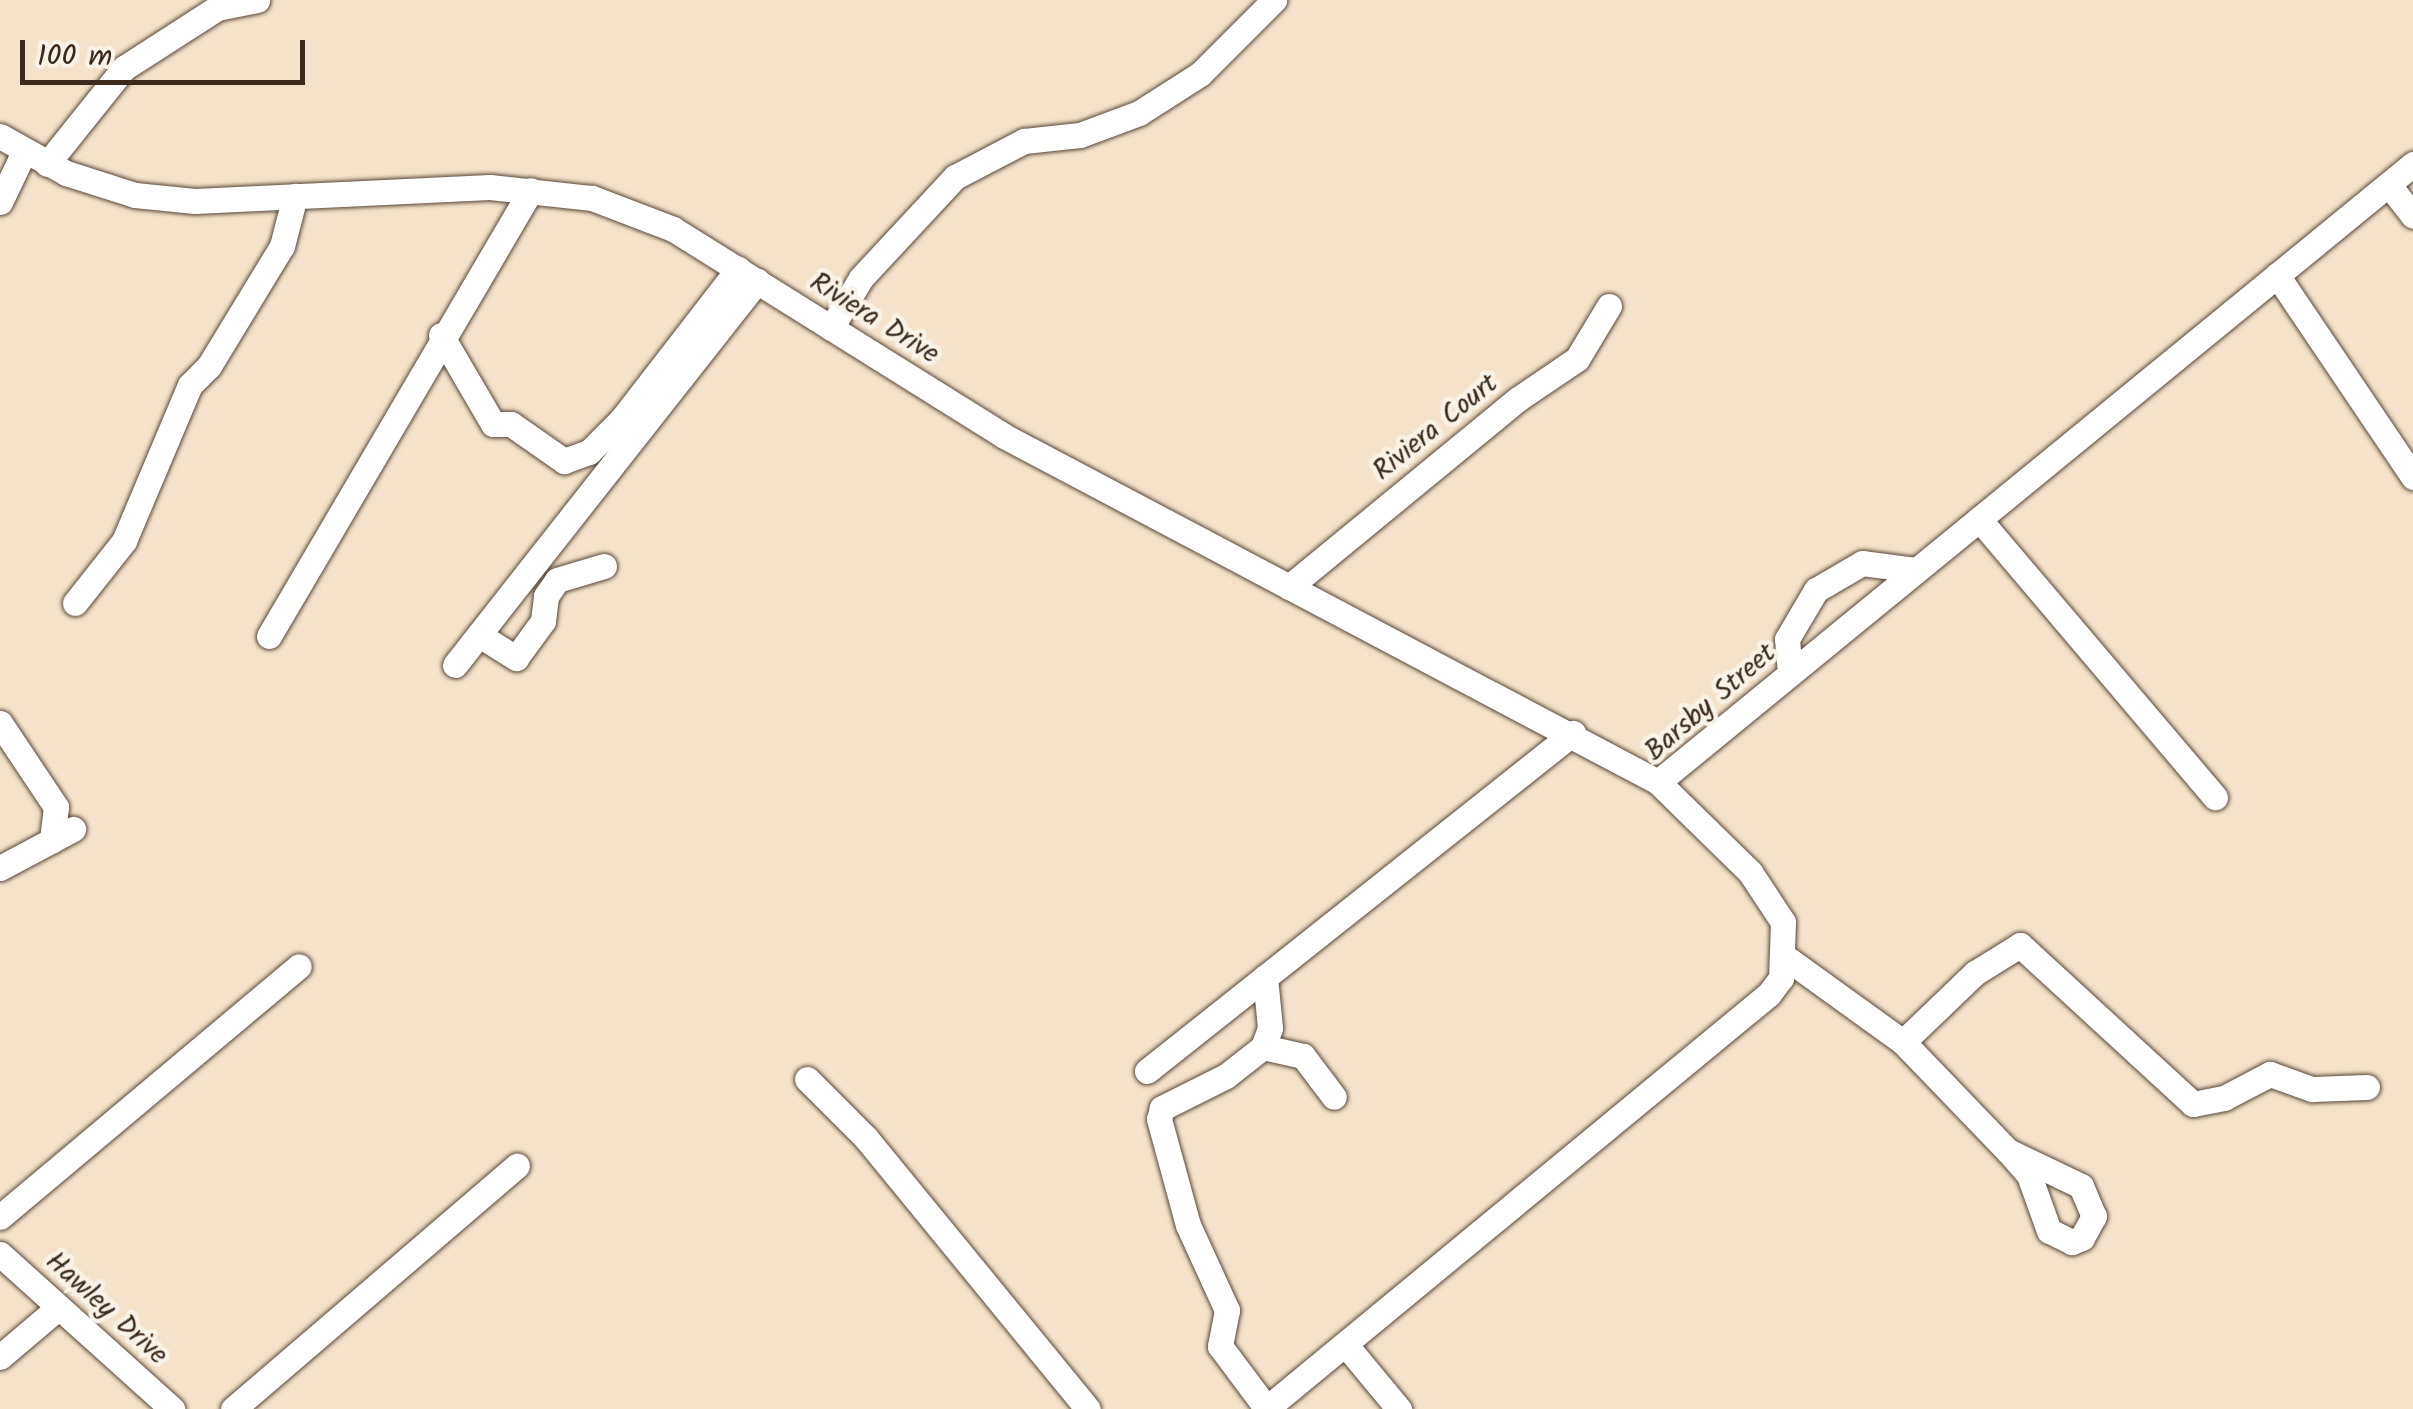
<!DOCTYPE html>
<style>
body{margin:0}
#map{position:relative;width:2413px;height:1409px;overflow:hidden;background:#f4e3ca;font-family:Kalam,sans-serif}
div>[style]{position:absolute}
.roads{filter:drop-shadow(0 0 2px #574638) drop-shadow(0 0 2px #574638)}
.minor>*{height:25px;margin:-12.5px;padding:0 12.5px;transform-origin:12.5px;border-radius:12.5px;background:#fff}
span{translate:-50% -50%;white-space:nowrap;text-align:center;line-height:1.15;-webkit-text-stroke:9px #f7f3e8;paint-order:stroke}
.street-label{font-size:28px;color:#3b2a1e}
.scale{position:absolute;left:20px;top:40px;width:285px;height:45px;box-sizing:border-box;border:5px solid #3b2a1e;border-top:0;padding-left:12px;font-size:30px;line-height:35px;white-space:nowrap;color:#3b2a1e;-webkit-text-stroke:8px #f7f3e8;paint-order:stroke}
</style>
<div id="map">
<div class="roads">
<div class="minor">
<div style="left:0;top:136px;width:76px;rotate:29.3deg"></div>
<div style="left:66px;top:173px;width:72px;rotate:17.7deg"></div>
<div style="left:135px;top:195px;width:60px;rotate:5.7deg"></div>
<div style="left:195px;top:201px;width:295px;rotate:-2.7deg"></div>
<div style="left:490px;top:187px;width:103px;rotate:6.2deg"></div>
<div style="left:592px;top:198px;width:87px;rotate:20.9deg"></div>
<div style="left:673px;top:229px;width:390px;rotate:32deg"></div>
<div style="left:1004px;top:436px;width:740px;rotate:27.88deg"></div>
<div style="left:1658px;top:782px;width:129px;rotate:44.4deg"></div>
<div style="left:1750px;top:872px;width:60px;rotate:56.6deg"></div>
<div style="left:1783px;top:922px;width:56px;rotate:92deg"></div>
<div style="left:1781px;top:978px;width:20px;rotate:127deg"></div>
<div style="left:1769px;top:994px;width:652px;rotate:140.48deg"></div>
<div style="left:47px;top:164px;width:123px;rotate:-51.3deg"></div>
<div style="left:124px;top:68px;width:111px;rotate:-32.8deg"></div>
<div style="left:217px;top:8px;width:41px;rotate:-11.3deg"></div>
<div style="left:2389px;top:185px;width:39px;rotate:52deg"></div>
<div style="left:0;top:202px;width:55px;rotate:-64.4deg"></div>
<div style="left:2277px;top:275px;width:244px;rotate:56deg"></div>
<div style="left:831px;top:328px;width:58px;rotate:-59deg"></div>
<div style="left:861px;top:278px;width:138px;rotate:-47.1deg"></div>
<div style="left:955px;top:177px;width:78px;rotate:-27.6deg"></div>
<div style="left:1024px;top:141px;width:56px;rotate:-6.1deg"></div>
<div style="left:1080px;top:135px;width:63px;rotate:-20.4deg"></div>
<div style="left:1139px;top:113px;width:72px;rotate:-32.6deg"></div>
<div style="left:1200px;top:74px;width:105px;rotate:-45deg"></div>
<div style="left:441px;top:335px;width:103px;rotate:59.7deg"></div>
<div style="left:493px;top:424px;width:18px"></div>
<div style="left:511px;top:424px;width:65px;rotate:34.9deg"></div>
<div style="left:564px;top:461px;width:27px;rotate:-20deg"></div>
<div style="left:589px;top:452px;width:47px;rotate:-45deg"></div>
<div style="left:622px;top:419px;width:190px;rotate:-52.3deg"></div>
<div style="left:1979px;top:519px;width:365px;rotate:49.7deg"></div>
<div style="left:1289px;top:587px;width:296px;rotate:-39.4deg"></div>
<div style="left:1518px;top:399px;width:71px;rotate:-34.1deg"></div>
<div style="left:1577px;top:359px;width:62px;rotate:-58.9deg"></div>
<div style="left:75px;top:603px;width:79px;rotate:-51.7deg"></div>
<div style="left:124px;top:541px;width:169px;rotate:-67.1deg"></div>
<div style="left:190px;top:385px;width:27px;rotate:-45deg"></div>
<div style="left:209px;top:366px;width:140px;rotate:-58.7deg"></div>
<div style="left:282px;top:246px;width:52px;rotate:-75.4deg"></div>
<div style="left:479px;top:635px;width:44px;rotate:31.9deg"></div>
<div style="left:516px;top:658px;width:46px;rotate:-53.9deg"></div>
<div style="left:543px;top:621px;width:25px;rotate:-83deg"></div>
<div style="left:546px;top:596px;width:19px;rotate:-55deg"></div>
<div style="left:557px;top:580px;width:49px;rotate:-16.6deg"></div>
<div style="left:269px;top:636px;width:517px;rotate:-59.57deg"></div>
<div style="left:455px;top:665px;width:489px;rotate:-51.8deg"></div>
<div style="left:1790px;top:673px;width:34px;rotate:-95deg"></div>
<div style="left:1787px;top:639px;width:57px;rotate:-59.4deg"></div>
<div style="left:1816px;top:590px;width:53px;rotate:-30.4deg"></div>
<div style="left:1862px;top:563px;width:54px;rotate:7.4deg"></div>
<div style="left:0;top:723px;width:101px;rotate:56.3deg"></div>
<div style="left:56px;top:807px;width:34px;rotate:97deg"></div>
<div style="left:1658px;top:782px;width:976px;rotate:-39.3deg"></div>
<div style="left:0;top:868px;width:83px;rotate:-28.1deg"></div>
<div style="left:1785px;top:957px;width:145px;rotate:35.8deg"></div>
<div style="left:1903px;top:1042px;width:151px;rotate:46.1deg"></div>
<div style="left:1265px;top:977px;width:51px;rotate:84.4deg"></div>
<div style="left:1270px;top:1028px;width:20px;rotate:110deg"></div>
<div style="left:1263px;top:1047px;width:47px;rotate:141.9deg"></div>
<div style="left:1226px;top:1076px;width:72px;rotate:153.4deg"></div>
<div style="left:1162px;top:1108px;width:11px;rotate:105deg"></div>
<div style="left:1159px;top:1119px;width:110px;rotate:74.7deg"></div>
<div style="left:1188px;top:1225px;width:94px;rotate:65.4deg"></div>
<div style="left:1227px;top:1310px;width:37px;rotate:101deg"></div>
<div style="left:1220px;top:1346px;width:79px;rotate:53.3deg"></div>
<div style="left:1903px;top:1042px;width:100px;rotate:-43.8deg"></div>
<div style="left:1975px;top:973px;width:53px;rotate:-31.9deg"></div>
<div style="left:2020px;top:945px;width:235px;rotate:42.6deg"></div>
<div style="left:2193px;top:1104px;width:32px;rotate:-11deg"></div>
<div style="left:2224px;top:1098px;width:52px;rotate:-27.6deg"></div>
<div style="left:2270px;top:1074px;width:45px;rotate:19.7deg"></div>
<div style="left:2312px;top:1089px;width:55px;rotate:-2.1deg"></div>
<div style="left:1263px;top:1047px;width:41px;rotate:12.7deg"></div>
<div style="left:1303px;top:1056px;width:51px;rotate:52.9deg"></div>
<div style="left:1147px;top:1071px;width:544px;rotate:-38.43deg"></div>
<div style="left:807px;top:1079px;width:83px;rotate:45deg"></div>
<div style="left:866px;top:1138px;width:350px;rotate:50.7deg"></div>
<div style="left:2008px;top:1151px;width:81px;rotate:25.6deg"></div>
<div style="left:2081px;top:1186px;width:33px;rotate:67deg"></div>
<div style="left:2094px;top:1216px;width:25px;rotate:119deg"></div>
<div style="left:2082px;top:1238px;width:11px;rotate:158deg"></div>
<div style="left:2072px;top:1242px;width:25px;rotate:-154deg"></div>
<div style="left:2049px;top:1231px;width:59px;rotate:-109.7deg"></div>
<div style="left:2029px;top:1175px;width:32px;rotate:-131deg"></div>
<div style="left:0;top:1217px;width:390px;rotate:-40deg"></div>
<div style="left:0;top:1254px;width:232px;rotate:42deg"></div>
<div style="left:1345px;top:1344px;width:85px;rotate:50.3deg"></div>
<div style="left:0;top:1357px;width:77px;rotate:-40.3deg"></div>
<div style="left:233px;top:1409px;width:374px;rotate:-40.6deg"></div>
</div>
</div>
<div class="street-label">
<span style="left:874px;top:319px;rotate:32deg">Riviera Drive</span>
<span style="left:1436px;top:428px;rotate:-39deg">Riviera Court</span>
<span style="left:1711px;top:703px;rotate:-41deg">Barsby Street</span>
<span style="left:106px;top:1309px;rotate:42deg">Hawley Drive</span>
</div>
<div class="scale">100 m</div>
</div>
